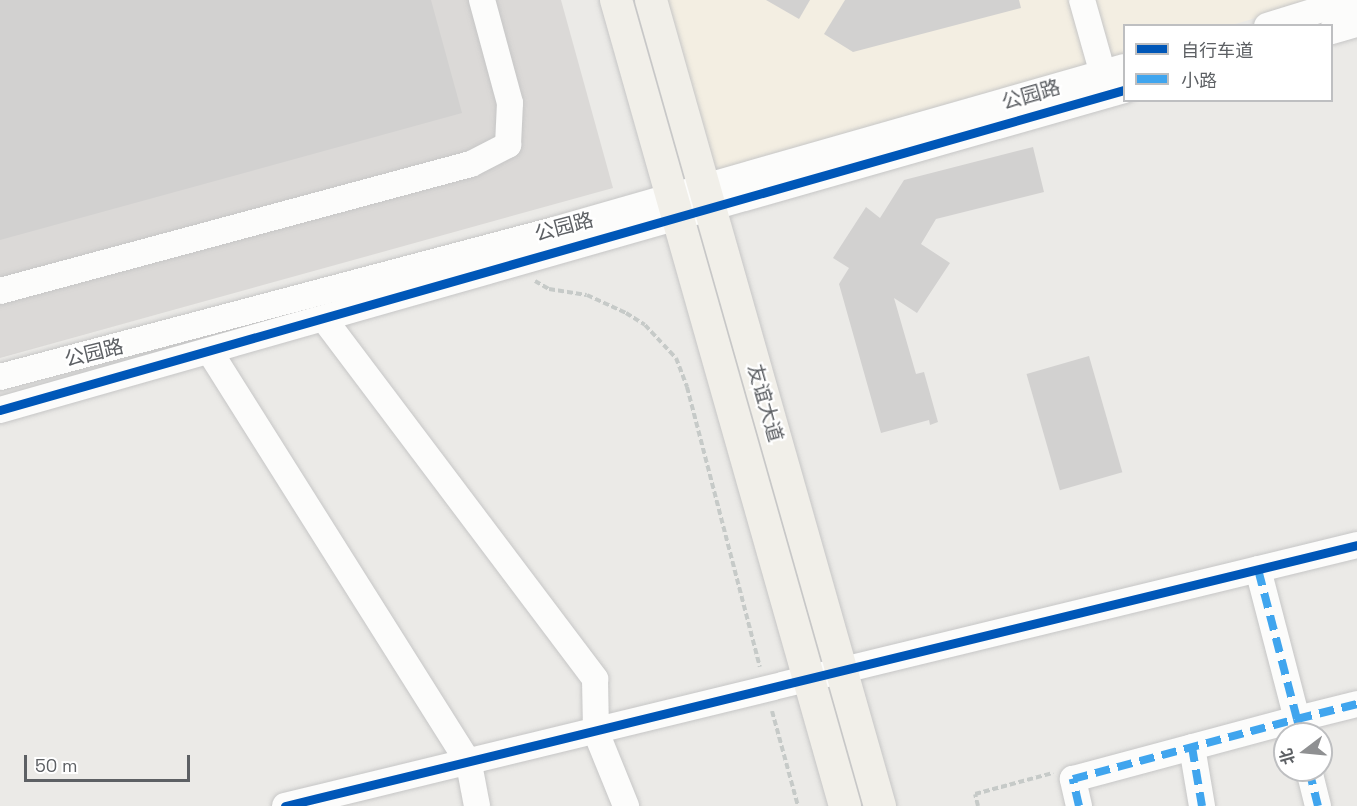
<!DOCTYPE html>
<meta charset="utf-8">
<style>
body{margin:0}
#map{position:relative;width:1357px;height:806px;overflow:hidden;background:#ebeae7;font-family:"Space Grotesk","Noto Sans SC",sans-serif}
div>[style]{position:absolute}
.commercial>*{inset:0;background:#f3eee2}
.industrial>*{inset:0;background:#dbd9d7}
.building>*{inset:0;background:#d2d1d0;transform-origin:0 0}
.path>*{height:4px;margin-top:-2px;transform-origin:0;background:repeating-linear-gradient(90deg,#c6cac8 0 6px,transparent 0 9px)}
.roads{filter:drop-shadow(0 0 2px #c6c6c6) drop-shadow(0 0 2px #c6c6c6)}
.minor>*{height:26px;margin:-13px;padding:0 13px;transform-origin:13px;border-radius:13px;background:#fcfcfb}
.major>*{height:32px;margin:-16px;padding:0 16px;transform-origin:16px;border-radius:16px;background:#f1efe9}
.quiet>*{height:8px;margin-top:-4px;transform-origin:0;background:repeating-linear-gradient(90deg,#40a5ee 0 15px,transparent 0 23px)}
.cycleway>*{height:9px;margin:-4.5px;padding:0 4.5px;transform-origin:4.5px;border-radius:4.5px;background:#0057b8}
span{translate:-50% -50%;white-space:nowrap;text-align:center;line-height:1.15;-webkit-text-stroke:4.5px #fff;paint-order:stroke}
.street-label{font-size:20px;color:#5d6064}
.legend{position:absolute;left:1123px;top:24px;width:210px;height:78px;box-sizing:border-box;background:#fff;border:2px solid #bebfc1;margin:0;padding:8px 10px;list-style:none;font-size:18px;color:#5d6064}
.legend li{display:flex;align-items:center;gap:12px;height:30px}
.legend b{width:30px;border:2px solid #bebfc1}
.north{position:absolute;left:1273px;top:722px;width:60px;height:60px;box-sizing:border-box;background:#fff;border:2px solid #bebfc1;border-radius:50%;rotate:254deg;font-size:16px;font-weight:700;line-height:24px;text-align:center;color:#5d6064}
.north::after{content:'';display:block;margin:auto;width:21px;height:27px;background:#8f9092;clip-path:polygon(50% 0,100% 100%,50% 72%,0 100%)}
.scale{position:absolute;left:24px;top:755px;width:166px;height:27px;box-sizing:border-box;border:3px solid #5d6064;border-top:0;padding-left:8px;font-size:18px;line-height:21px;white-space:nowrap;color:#5d6064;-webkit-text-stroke:4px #fff;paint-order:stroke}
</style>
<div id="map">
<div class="commercial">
<div style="clip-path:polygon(658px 0,1306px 0,1307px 3px,1232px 25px,1124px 26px,1124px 58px,711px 184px)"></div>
</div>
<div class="industrial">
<div style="clip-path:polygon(0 0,561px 0,613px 188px,0 358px)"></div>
</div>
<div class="building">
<div style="clip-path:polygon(0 0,431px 0,462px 113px,0 240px)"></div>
<div style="clip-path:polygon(766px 0,810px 0,799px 19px)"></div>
<div style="clip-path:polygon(845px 0,1019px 0,1021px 8px,853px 52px,824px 34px)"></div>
<div style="clip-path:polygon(1033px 147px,1044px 192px,936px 219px,921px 244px,950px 263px,917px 313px,894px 298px,916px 374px,924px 372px,938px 422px,930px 425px,929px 420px,881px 433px,839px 284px,849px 268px,833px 258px,866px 207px,880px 218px,904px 180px)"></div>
<div style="left:1089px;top:356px;width:121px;height:65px;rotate:74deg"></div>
</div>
<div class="path">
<div style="left:535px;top:281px;width:16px;rotate:30deg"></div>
<div style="left:549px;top:289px;width:38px;rotate:9deg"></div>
<div style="left:587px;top:295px;width:43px;rotate:24.8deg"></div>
<div style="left:626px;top:313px;width:22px;rotate:32deg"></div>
<div style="left:645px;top:325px;width:45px;rotate:46.8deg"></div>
<div style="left:676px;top:358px;width:31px;rotate:69deg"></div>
<div style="left:687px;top:387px;width:289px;rotate:75.4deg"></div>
<div style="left:772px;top:711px;width:98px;rotate:74.7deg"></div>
<div style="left:978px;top:806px;width:12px;rotate:-104deg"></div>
<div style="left:975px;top:794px;width:81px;rotate:-15.1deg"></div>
</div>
<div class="roads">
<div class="minor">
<div style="left:1082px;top:0;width:77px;rotate:74.2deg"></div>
<div style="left:1267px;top:26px;width:88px;rotate:-17.2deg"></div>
<div style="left:1332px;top:31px;width:26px;rotate:-16deg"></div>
<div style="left:0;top:291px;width:488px;rotate:-15.1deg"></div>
<div style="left:471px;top:164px;width:42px;rotate:-27.2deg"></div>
<div style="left:508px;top:145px;width:42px;rotate:-87.3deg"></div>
<div style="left:510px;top:103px;width:107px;rotate:-105.2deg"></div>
<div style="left:324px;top:319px;width:451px;rotate:53deg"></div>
<div style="left:595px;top:679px;width:53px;rotate:88.9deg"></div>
<div style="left:596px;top:732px;width:80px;rotate:67.9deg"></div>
<div style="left:210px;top:352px;width:487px;rotate:57.8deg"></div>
<div style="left:469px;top:764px;width:43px;rotate:79.2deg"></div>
<div style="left:0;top:377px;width:573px;rotate:-14.86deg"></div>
<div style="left:554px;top:230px;width:593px;rotate:-15.96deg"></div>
<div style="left:0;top:410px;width:1169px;rotate:-15.89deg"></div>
<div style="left:1301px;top:734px;width:16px;rotate:-105deg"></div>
<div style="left:1297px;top:719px;width:62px;rotate:-14deg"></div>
<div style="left:1192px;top:747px;width:60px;rotate:80.4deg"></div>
<div style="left:1309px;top:770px;width:37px;rotate:76deg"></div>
<div style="left:285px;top:806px;width:1103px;rotate:-13.68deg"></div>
<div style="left:1079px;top:806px;width:28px;rotate:-103deg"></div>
<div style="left:1073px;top:779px;width:232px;rotate:-15deg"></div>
<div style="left:1297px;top:719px;width:155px;rotate:-104.6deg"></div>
</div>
<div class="major">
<div style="left:616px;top:0;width:838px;rotate:74.14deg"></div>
<div style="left:651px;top:0;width:838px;rotate:74.14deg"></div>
</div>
</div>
<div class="quiet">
<div style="left:1301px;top:734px;width:16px;rotate:-105deg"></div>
<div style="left:1297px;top:719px;width:62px;rotate:-14deg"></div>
<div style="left:1192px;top:747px;width:60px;rotate:80.4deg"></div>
<div style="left:1309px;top:770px;width:37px;rotate:76deg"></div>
<div style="left:1079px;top:806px;width:28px;rotate:-103deg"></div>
<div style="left:1073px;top:779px;width:232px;rotate:-15deg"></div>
<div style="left:1297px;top:719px;width:155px;rotate:-104.6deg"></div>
</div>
<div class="cycleway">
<div style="left:0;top:410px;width:1169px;rotate:-15.89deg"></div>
<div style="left:285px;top:806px;width:1103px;rotate:-13.68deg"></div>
</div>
<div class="street-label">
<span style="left:1031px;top:95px;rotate:-16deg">公园路</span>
<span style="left:564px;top:227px;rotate:-15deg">公园路</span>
<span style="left:94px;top:353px;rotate:-14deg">公园路</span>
<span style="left:765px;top:403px;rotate:74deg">友谊大道</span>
</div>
<ul class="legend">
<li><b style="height:8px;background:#0057b8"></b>自行车道</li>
<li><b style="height:8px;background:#40a5ee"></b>小路</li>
</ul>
<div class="north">北</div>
<div class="scale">50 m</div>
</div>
